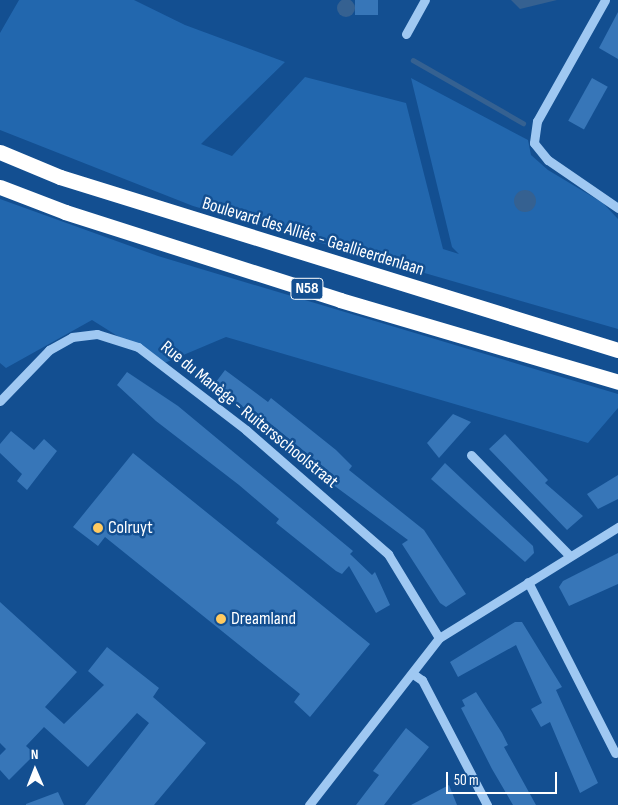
<!DOCTYPE html>
<meta charset="utf-8">
<style>
body{margin:0}
#map{position:relative;width:618px;height:805px;overflow:hidden;background:#134f91;font-family:"Sofia Sans Condensed",sans-serif}
div>[style]{position:absolute}
.green>*{inset:0;background:#2267ae}
.water>*{inset:0;background:#356191}
.round{border-radius:50%}
.stream>*{height:4.5px;margin:-2.25px;padding:0 2.25px;transform-origin:2.25px;border-radius:2.25px;background:#356191}
.building>*{inset:0;background:#3776b8;transform-origin:0 0}
.minor>*{height:9px;margin:-4.5px;padding:0 4.5px;transform-origin:4.5px;border-radius:4.5px;background:#9fc8f2}
.highway>*{height:15px;margin:-7.5px;padding:0 7.5px;transform-origin:7.5px;border-radius:7.5px;background:#fff}
.dots>*{width:14px;height:14px;translate:-50% -50%;box-sizing:border-box;border:2px solid #134f91;border-radius:50%}
span{translate:-50% -50%;white-space:nowrap;text-align:center;line-height:1.15;-webkit-text-stroke:5px #134f91;paint-order:stroke}
.shield-label span{padding:1px 4px;background:#134f91;border:1px solid;border-radius:4px;-webkit-text-stroke-width:0}
.shield-label{font-size:16px;color:#fff;font-weight:700}
.street-label{font-size:18px;color:#fff}
.poi-label{font-size:18px;color:#fff}
.left{translate:0 -50%;text-align:left}
.north{position:absolute;left:10px;top:745px;width:50px;height:50px;-webkit-text-stroke:4px #134f91;paint-order:stroke;rotate:359deg;font-size:14px;font-weight:700;line-height:20px;text-align:center;color:#fff}
.north::after{content:'';display:block;margin:auto;width:18px;height:22px;background:#fff;clip-path:polygon(50% 0,100% 100%,50% 72%,0 100%)}
.scale{position:absolute;left:446px;top:772px;width:111px;height:22px;box-sizing:border-box;border:2px solid #fff;border-top:0;padding-left:6px;font-size:15px;line-height:18px;white-space:nowrap;color:#fff;-webkit-text-stroke:4px #134f91;paint-order:stroke}
</style>
<div id="map">
<div class="green">
<div style="clip-path:polygon(19px 0,134px 0,185px 25px,285px 62px,201px 144px,232px 156px,305px 77px,406px 103px,443px 249px,459px 254px,452px 247px,411px 78px,528px 140px,531px 155px,548px 170px,603px 203px,618px 219px,618px 329px,193px 206px,0 130px,0 33px)"></div>
<div style="clip-path:polygon(0 199px,158px 256px,618px 394px,618px 408px,588px 443px,226px 337px,162px 364px,92px 320px,6px 368px,0 363px)"></div>
</div>
<div class="water">
<div class="round" style="left:337px;top:-1px;width:18px;height:18px"></div>
<div style="clip-path:polygon(511px 0,557px 0,520px 9px)"></div>
<div class="round" style="left:514px;top:190px;width:22px;height:22px"></div>
</div>
<div class="stream">
<div style="left:413px;top:60px;width:127px;rotate:29.8deg"></div>
</div>
<div class="building">
<div style="left:355px;top:0;width:23px;height:15px"></div>
<div style="clip-path:polygon(618px 12px,618px 59px,599px 48px)"></div>
<div style="left:592px;top:78px;width:18px;height:49px;rotate:29deg"></div>
<div style="clip-path:polygon(225px 370px,268px 402px,271px 398px,336px 450px,352px 466px,349px 470px,424px 530px,466px 594px,446px 607px,440px 603px,402px 544px,408px 540px,332px 484px,331px 473px,250px 407px,241px 407px,220px 390px,216px 382px)"></div>
<div style="clip-path:polygon(127px 372px,178px 406px,353px 551px,350px 554px,372px 575px,375px 572px,390px 605px,376px 613px,349px 566px,342px 574px,336px 571px,276px 523px,279px 519px,239px 485px,156px 421px,117px 385px)"></div>
<div style="clip-path:polygon(453px 414px,471px 422px,439px 458px,427px 443px)"></div>
<div style="clip-path:polygon(11px 431px,34px 450px,44px 439px,57px 451px,27px 490px,17px 481px,22px 474px,0 453px,0 444px)"></div>
<div style="clip-path:polygon(505px 434px,548px 480px,545px 483px,583px 516px,567px 530px,489px 449px)"></div>
<div style="clip-path:polygon(133px 453px,370px 644px,310px 717px,294px 702px,300px 694px,105px 537px,98px 546px,73px 527px)"></div>
<div style="clip-path:polygon(445px 463px,533px 546px,534px 553px,525px 562px,431px 479px)"></div>
<div style="clip-path:polygon(618px 475px,618px 499px,598px 509px,587px 494px)"></div>
<div style="clip-path:polygon(618px 553px,618px 584px,569px 606px,559px 587px,563px 581px)"></div>
<div style="clip-path:polygon(0 602px,77px 672px,45px 707px,64px 724px,104px 685px,88px 671px,107px 647px,159px 688px,153px 697px,206px 743px,154px 805px,85px 805px,149px 723px,137px 713px,88px 767px,44px 727px,26px 746px,35px 754px,9px 780px,0 770px,0 755px,6px 749px,0 743px)"></div>
<div style="clip-path:polygon(515px 622px,522px 622px,562px 687px,556px 690px,598px 783px,580px 793px,550px 722px,541px 727px,531px 709px,542px 703px,516px 645px,458px 677px,450px 662px)"></div>
<div style="clip-path:polygon(476px 692px,502px 733px,508px 745px,504px 747px,536px 805px,513px 805px,492px 769px,461px 708px,465px 706px,462px 700px)"></div>
<div style="clip-path:polygon(406px 728px,429px 747px,384px 805px,356px 805px,379px 775px,373px 771px)"></div>
<div style="clip-path:polygon(449px 785px,457px 805px,411px 805px)"></div>
<div style="clip-path:polygon(58px 792px,64px 805px,26px 805px,26px 804px)"></div>
</div>
<div class="minor">
<div style="left:605px;top:0;width:139px;rotate:119.3deg"></div>
<div style="left:537px;top:121px;width:22px;rotate:98deg"></div>
<div style="left:534px;top:143px;width:22px;rotate:51deg"></div>
<div style="left:548px;top:160px;width:85px;rotate:34.4deg"></div>
<div style="left:406px;top:34px;width:39px;rotate:-61deg"></div>
<div style="left:0;top:401px;width:71px;rotate:-46.1deg"></div>
<div style="left:49px;top:350px;width:26px;rotate:-29deg"></div>
<div style="left:72px;top:337px;width:25px;rotate:-7deg"></div>
<div style="left:97px;top:334px;width:43px;rotate:17.6deg"></div>
<div style="left:138px;top:347px;width:136px;rotate:37.5deg"></div>
<div style="left:246px;top:430px;width:189px;rotate:41.1deg"></div>
<div style="left:388px;top:554px;width:98px;rotate:58.7deg"></div>
<div style="left:471px;top:455px;width:141px;rotate:45.6deg"></div>
<div style="left:528px;top:582px;width:192px;rotate:63deg"></div>
<div style="left:413px;top:674px;width:11px;rotate:34deg"></div>
<div style="left:422px;top:680px;width:141px;rotate:62.5deg"></div>
<div style="left:309px;top:805px;width:212px;rotate:-52.1deg"></div>
<div style="left:439px;top:638px;width:211px;rotate:-31.8deg"></div>
</div>
<div class="highway">
<div style="left:0;top:152px;width:65px;rotate:22.6deg"></div>
<div style="left:60px;top:177px;width:584px;rotate:17.23deg"></div>
<div style="left:0;top:187px;width:70px;rotate:21deg"></div>
<div style="left:65px;top:212px;width:289px;rotate:17.7deg"></div>
<div style="left:340px;top:300px;width:290px;rotate:16.4deg"></div>
</div>
<div class="dots">
<div style="left:98px;top:528px;background:#ffca60"></div>
<div style="left:221px;top:619px;background:#ffca60"></div>
</div>
<div class="shield-label">
<span style="left:307px;top:289px">N58</span>
</div>
<div class="street-label">
<span style="left:313px;top:237px;rotate:17deg">Boulevard des Alliés - Geallieerdenlaan</span>
<span style="left:249px;top:415px;rotate:39deg">Rue du Manège - Ruitersschoolstraat</span>
</div>
<div class="poi-label">
<span class="left" style="left:108px;top:528px">Colruyt</span>
<span class="left" style="left:231px;top:619px">Dreamland</span>
</div>
<div class="north">N</div>
<div class="scale">50 m</div>
</div>
